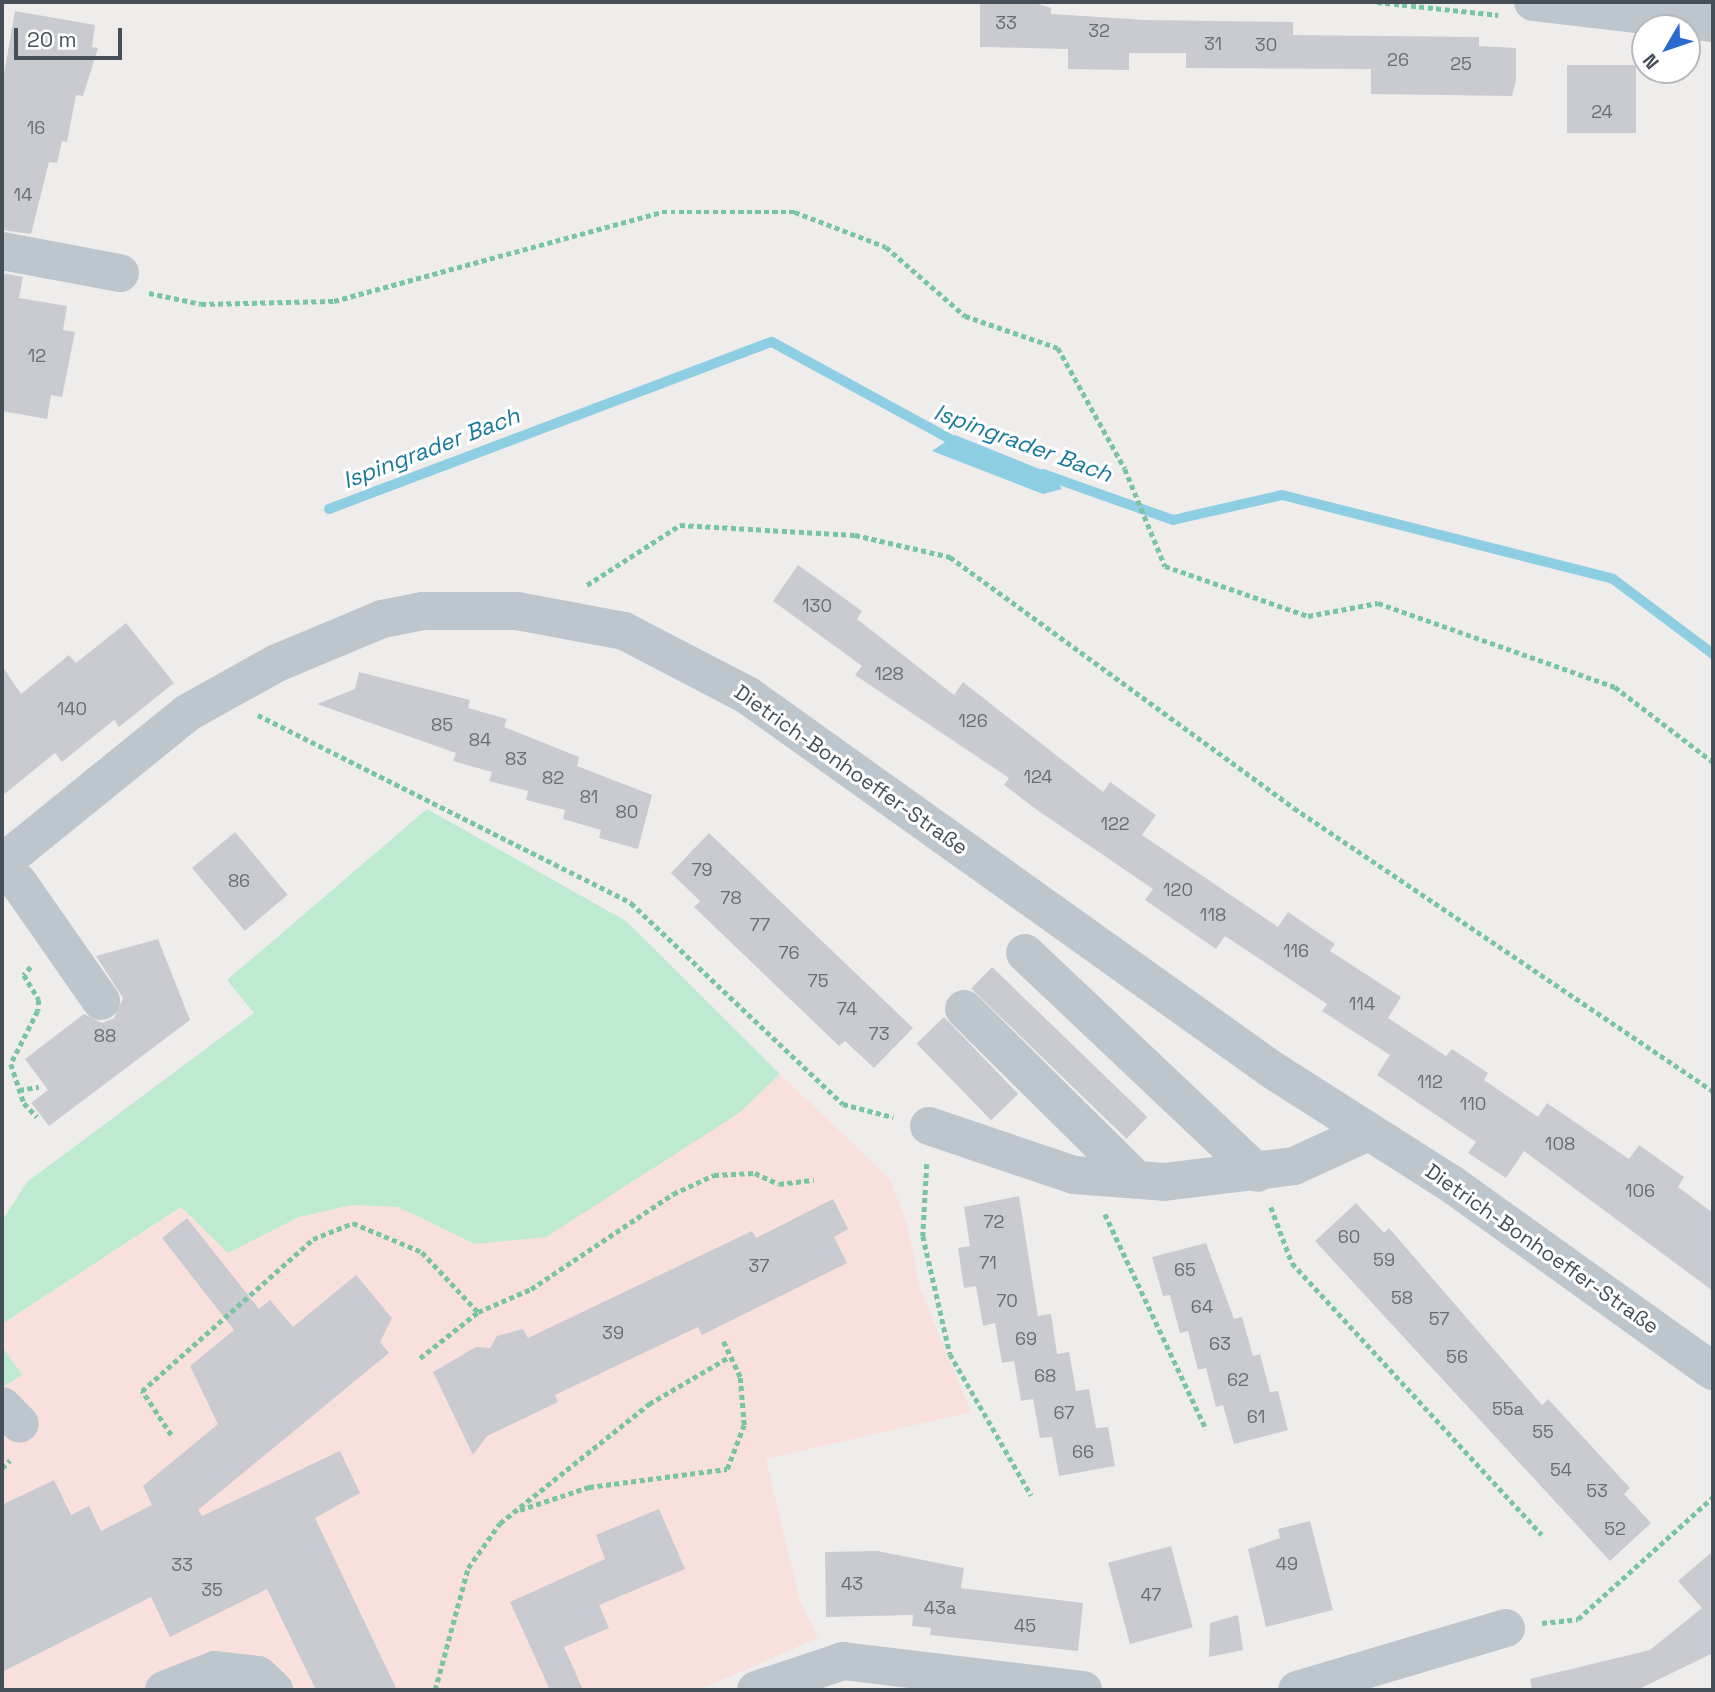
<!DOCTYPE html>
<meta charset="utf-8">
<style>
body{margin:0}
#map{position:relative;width:1715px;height:1692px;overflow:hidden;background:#efecec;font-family:"Space Grotesk",sans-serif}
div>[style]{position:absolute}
.medical>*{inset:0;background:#f8e0dd}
.green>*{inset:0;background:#bdead0}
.water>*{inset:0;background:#8ecee3}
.stream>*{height:10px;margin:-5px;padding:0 5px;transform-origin:5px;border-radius:5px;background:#8ecee3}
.building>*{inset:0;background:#cacbd1;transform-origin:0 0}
.path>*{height:4.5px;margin-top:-2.25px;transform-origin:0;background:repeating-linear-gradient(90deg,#79c4a2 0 5px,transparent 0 8.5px)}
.minor>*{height:38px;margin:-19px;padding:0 19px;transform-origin:19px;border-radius:19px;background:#bec6cd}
span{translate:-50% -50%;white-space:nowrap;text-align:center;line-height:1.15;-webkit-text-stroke:6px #fff;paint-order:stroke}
.number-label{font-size:18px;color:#676e76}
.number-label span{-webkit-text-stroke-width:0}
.street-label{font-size:21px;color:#464f58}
.water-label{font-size:23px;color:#187999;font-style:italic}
.frame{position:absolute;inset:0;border:4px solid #464f58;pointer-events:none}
.north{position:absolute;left:1631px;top:14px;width:70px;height:70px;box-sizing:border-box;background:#fff;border:2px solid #b5b9bc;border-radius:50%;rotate:231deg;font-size:19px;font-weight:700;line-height:28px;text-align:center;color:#464f58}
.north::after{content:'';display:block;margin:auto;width:24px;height:32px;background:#286acd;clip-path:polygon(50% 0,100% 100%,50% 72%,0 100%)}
.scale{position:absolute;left:14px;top:28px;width:108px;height:32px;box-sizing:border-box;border:4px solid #464f58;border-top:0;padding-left:9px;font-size:21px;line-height:24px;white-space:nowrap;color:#464f58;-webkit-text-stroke:5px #fff;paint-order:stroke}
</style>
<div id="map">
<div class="medical">
<div style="clip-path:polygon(780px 1074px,890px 1179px,907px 1224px,920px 1289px,971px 1412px,766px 1459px,799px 1598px,818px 1638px,698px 1690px,2px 1690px,2px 1388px,22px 1375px,2px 1346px,2px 1324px,182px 1207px,228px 1253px,299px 1217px,352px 1205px,398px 1207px,475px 1244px,739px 1113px)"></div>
</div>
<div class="green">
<div style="clip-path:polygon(427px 809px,626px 921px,780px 1074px,739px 1113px,546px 1237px,475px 1244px,398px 1207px,352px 1205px,299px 1217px,228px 1253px,181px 1207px,2px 1324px,2px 1221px,27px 1182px,254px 1013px,227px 980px)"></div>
<div style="clip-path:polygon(2px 1346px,22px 1375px,3px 1387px,2px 1386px)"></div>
</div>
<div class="water">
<div style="clip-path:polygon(955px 435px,1052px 474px,1062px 489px,1043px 494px,932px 451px)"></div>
</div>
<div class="stream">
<div style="left:1043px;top:474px;width:138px;rotate:19.5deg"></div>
<div style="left:1173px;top:520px;width:112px;rotate:-12.9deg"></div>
<div style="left:1282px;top:495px;width:341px;rotate:14.2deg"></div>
<div style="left:1613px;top:579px;width:125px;rotate:36.9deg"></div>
<div style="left:329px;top:509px;width:473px;rotate:-20.7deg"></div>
<div style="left:772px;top:342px;width:213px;rotate:28.6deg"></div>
</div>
<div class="building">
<div style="clip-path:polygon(980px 2px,1032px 2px,1051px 8px,1051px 14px,1146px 20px,1293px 22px,1293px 35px,1479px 37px,1479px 46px,1516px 48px,1516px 81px,1512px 96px,1371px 94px,1371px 69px,1186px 68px,1186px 53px,1129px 53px,1129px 70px,1068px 69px,1068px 49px,980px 47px)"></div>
<div style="clip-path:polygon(15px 11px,95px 25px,92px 47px,98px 48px,83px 96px,76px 95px,67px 142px,62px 141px,57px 163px,49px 162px,31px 234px,2px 230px,2px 85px)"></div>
<div style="left:1567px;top:65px;width:69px;height:68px"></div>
<div style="clip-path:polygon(2px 273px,23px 277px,19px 298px,67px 306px,63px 330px,75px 332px,62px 397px,51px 395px,47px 419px,2px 411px)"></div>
<div style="clip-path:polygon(798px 565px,862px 611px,857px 619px,954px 695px,963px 682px,1103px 792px,1110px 782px,1156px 815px,1142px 835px,1278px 927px,1288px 912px,1335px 944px,1330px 951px,1401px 997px,1388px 1018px,1446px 1056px,1452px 1049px,1488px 1073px,1484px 1080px,1538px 1117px,1547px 1103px,1629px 1159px,1639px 1145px,1684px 1177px,1678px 1187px,1713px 1213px,1713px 1291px,1524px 1151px,1506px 1178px,1468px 1153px,1476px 1142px,1377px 1075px,1390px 1055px,1322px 1011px,1327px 1004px,1225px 936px,1216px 949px,1145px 900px,1153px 889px,1040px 812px,1004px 785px,1009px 778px,855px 675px,862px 666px,773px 601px)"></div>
<div style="clip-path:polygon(126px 623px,174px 683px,119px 727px,114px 720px,62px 762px,55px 753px,2px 796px,2px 666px,21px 694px,69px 655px,76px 663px)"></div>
<div style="clip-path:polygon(359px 672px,470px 700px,468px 708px,507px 719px,504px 727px,579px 757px,577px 766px,652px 795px,638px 849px,599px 838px,601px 830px,563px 819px,565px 810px,526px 800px,528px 791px,489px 781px,492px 772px,453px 761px,456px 753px,317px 704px,355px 689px)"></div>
<div style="left:235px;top:832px;width:82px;height:56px;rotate:50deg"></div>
<div style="clip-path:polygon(709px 833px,913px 1028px,874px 1068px,845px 1041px,839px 1046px,694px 907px,700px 901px,671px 873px)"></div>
<div style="clip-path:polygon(158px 939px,190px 1020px,49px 1126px,31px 1103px,48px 1090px,25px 1059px,84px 1014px,102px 1023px,114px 1018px,123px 998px,96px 956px)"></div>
<div style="left:992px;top:967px;width:216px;height:30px;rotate:44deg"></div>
<div style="left:944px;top:1017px;width:107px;height:38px;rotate:46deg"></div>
<div style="clip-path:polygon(1019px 1196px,1038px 1316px,1051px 1314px,1057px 1354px,1069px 1352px,1076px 1391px,1089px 1389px,1096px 1428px,1108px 1427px,1115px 1466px,1059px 1476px,1052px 1437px,1040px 1438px,1033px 1399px,1021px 1401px,1014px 1361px,1002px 1363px,995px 1323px,983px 1326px,976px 1286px,964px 1288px,958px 1248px,970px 1246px,964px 1207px)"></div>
<div style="clip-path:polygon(833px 1199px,848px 1229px,834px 1237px,847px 1263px,702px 1335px,698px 1327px,555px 1395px,558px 1402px,487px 1436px,473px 1455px,433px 1372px,476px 1347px,490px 1348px,497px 1336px,523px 1329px,528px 1338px,752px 1231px,756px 1238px)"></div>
<div style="clip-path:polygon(1356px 1203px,1384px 1233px,1389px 1228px,1542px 1405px,1548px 1399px,1630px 1488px,1624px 1494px,1651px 1523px,1610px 1561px,1315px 1241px)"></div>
<div style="clip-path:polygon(187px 1218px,259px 1309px,270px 1300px,293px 1327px,356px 1275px,392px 1318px,380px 1342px,389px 1353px,198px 1510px,202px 1516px,340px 1451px,360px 1493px,315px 1518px,397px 1690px,316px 1690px,267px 1589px,170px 1637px,151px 1597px,2px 1672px,2px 1505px,54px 1480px,71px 1515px,89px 1506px,101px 1531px,152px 1505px,143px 1486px,218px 1424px,190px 1366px,234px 1330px,162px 1238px)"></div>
<div style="clip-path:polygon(1206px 1243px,1234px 1319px,1242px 1317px,1253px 1356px,1260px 1354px,1270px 1392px,1278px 1391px,1288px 1430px,1234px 1444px,1223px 1405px,1216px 1407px,1206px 1368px,1198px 1370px,1188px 1331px,1180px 1333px,1170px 1295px,1163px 1296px,1152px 1257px)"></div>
<div style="clip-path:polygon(659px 1509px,685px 1569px,599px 1605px,609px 1628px,564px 1647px,583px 1690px,550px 1690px,510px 1602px,605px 1559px,596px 1535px)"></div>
<div style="clip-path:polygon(1310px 1521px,1333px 1610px,1266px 1627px,1248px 1549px,1280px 1538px,1278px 1529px)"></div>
<div style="left:1171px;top:1546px;width:84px;height:65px;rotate:75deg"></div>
<div style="clip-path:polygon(877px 1551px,964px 1568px,961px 1588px,1083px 1603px,1078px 1651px,930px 1635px,931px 1628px,912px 1626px,913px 1615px,826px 1617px,825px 1552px)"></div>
<div style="clip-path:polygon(1713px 1551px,1713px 1653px,1637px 1690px,1532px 1690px,1530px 1679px,1650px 1650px,1702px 1608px,1678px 1581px)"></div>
<div style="clip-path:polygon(1238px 1615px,1243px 1650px,1209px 1657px,1210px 1623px)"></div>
</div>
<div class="path">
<div style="left:1377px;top:2px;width:122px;rotate:6.1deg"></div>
<div style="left:149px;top:293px;width:53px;rotate:11.9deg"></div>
<div style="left:201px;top:304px;width:133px;rotate:-1.3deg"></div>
<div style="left:334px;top:301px;width:340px;rotate:-15.2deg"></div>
<div style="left:662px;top:212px;width:133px"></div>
<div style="left:795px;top:212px;width:97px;rotate:21deg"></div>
<div style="left:886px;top:247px;width:105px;rotate:41.1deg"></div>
<div style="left:965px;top:316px;width:98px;rotate:19deg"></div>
<div style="left:1058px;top:348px;width:138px;rotate:61deg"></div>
<div style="left:1125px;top:469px;width:105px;rotate:67.6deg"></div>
<div style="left:1165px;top:566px;width:151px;rotate:19.3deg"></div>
<div style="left:1308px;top:616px;width:71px;rotate:-10.5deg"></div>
<div style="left:1378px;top:603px;width:251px;rotate:19.5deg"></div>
<div style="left:1615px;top:687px;width:123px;rotate:37.4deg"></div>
<div style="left:587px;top:585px;width:111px;rotate:-32.8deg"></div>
<div style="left:680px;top:525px;width:175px;rotate:3.3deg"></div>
<div style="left:855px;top:535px;width:98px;rotate:13deg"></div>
<div style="left:950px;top:557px;width:426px;rotate:36.1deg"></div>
<div style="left:1294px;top:808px;width:506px;rotate:34.04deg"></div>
<div style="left:258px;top:715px;width:418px;rotate:26.7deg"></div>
<div style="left:631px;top:903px;width:292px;rotate:43.5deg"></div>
<div style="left:843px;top:1104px;width:52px;rotate:14.6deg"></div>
<div style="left:31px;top:967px;width:11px;rotate:131deg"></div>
<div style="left:24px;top:975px;width:29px;rotate:59deg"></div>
<div style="left:39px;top:1000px;width:11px;rotate:95deg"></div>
<div style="left:38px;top:1011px;width:59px;rotate:117deg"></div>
<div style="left:11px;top:1064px;width:41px;rotate:71.6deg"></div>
<div style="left:24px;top:1103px;width:19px;rotate:47deg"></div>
<div style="left:19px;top:1090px;width:20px;rotate:-9deg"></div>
<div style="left:927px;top:1164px;width:72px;rotate:93.2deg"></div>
<div style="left:923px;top:1236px;width:121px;rotate:77.1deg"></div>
<div style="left:950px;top:1354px;width:163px;rotate:60.1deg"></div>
<div style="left:1271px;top:1207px;width:60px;rotate:69.4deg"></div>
<div style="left:1292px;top:1263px;width:369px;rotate:47.4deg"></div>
<div style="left:1105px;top:1214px;width:238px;rotate:64.8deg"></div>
<div style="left:420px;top:1358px;width:74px;rotate:-38.4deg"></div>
<div style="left:478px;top:1312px;width:58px;rotate:-23.5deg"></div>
<div style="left:531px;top:1289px;width:171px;rotate:-33.8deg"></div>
<div style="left:673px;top:1194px;width:45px;rotate:-24.9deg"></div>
<div style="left:714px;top:1175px;width:41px;rotate:-2.8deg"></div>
<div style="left:755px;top:1173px;width:26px;rotate:25deg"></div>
<div style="left:779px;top:1184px;width:35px;rotate:-7deg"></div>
<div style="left:171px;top:1435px;width:53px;rotate:-123.4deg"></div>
<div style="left:142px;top:1391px;width:229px;rotate:-41.6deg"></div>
<div style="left:313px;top:1239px;width:43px;rotate:-21.8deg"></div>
<div style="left:353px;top:1223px;width:75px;rotate:22.8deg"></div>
<div style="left:422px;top:1252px;width:82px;rotate:47deg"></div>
<div style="left:2px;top:1468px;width:11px;rotate:-45deg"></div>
<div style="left:520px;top:1510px;width:73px;rotate:-18.4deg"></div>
<div style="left:589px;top:1487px;width:139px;rotate:-7.4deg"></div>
<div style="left:727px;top:1469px;width:47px;rotate:-68.9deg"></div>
<div style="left:744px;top:1425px;width:48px;rotate:-94.8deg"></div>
<div style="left:740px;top:1377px;width:42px;rotate:-115.3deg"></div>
<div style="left:1542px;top:1623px;width:36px;rotate:-6deg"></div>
<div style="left:1578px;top:1619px;width:182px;rotate:-42.1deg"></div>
<div style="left:435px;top:1690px;width:126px;rotate:-74.9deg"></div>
<div style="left:468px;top:1568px;width:55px;rotate:-54.6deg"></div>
<div style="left:500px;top:1523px;width:191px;rotate:-38.6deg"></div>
<div style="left:649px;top:1404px;width:93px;rotate:-30.4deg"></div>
</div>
<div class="minor">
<div style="left:1533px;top:2px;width:181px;rotate:6.7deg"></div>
<div style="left:2px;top:251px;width:120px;rotate:10.6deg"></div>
<div style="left:2px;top:863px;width:238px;rotate:-39deg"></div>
<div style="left:187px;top:713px;width:103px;rotate:-29.1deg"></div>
<div style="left:277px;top:663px;width:114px;rotate:-22.7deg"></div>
<div style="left:382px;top:619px;width:42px;rotate:-11deg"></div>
<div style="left:423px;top:611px;width:94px"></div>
<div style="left:517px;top:611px;width:109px;rotate:10.6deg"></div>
<div style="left:624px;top:631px;width:139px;rotate:27.5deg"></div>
<div style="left:747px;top:695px;width:644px;rotate:35.52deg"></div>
<div style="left:1271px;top:1069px;width:212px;rotate:32.5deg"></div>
<div style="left:1450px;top:1183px;width:323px;rotate:35.6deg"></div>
<div style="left:18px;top:882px;width:145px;rotate:55.1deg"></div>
<div style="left:1025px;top:953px;width:320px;rotate:43.4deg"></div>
<div style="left:964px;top:1009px;width:243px;rotate:44.7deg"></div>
<div style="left:929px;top:1126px;width:153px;rotate:18.7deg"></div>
<div style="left:1074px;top:1175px;width:90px;rotate:4.4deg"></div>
<div style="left:1164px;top:1182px;width:131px;rotate:-7deg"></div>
<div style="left:1294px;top:1166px;width:81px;rotate:-24.7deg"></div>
<div style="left:2px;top:1406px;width:25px;rotate:45deg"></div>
<div style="left:164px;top:1690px;width:55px;rotate:-21.4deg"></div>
<div style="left:215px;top:1670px;width:43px;rotate:6.6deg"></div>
<div style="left:258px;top:1675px;width:22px;rotate:43deg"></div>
<div style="left:756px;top:1690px;width:92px;rotate:-18.4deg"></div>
<div style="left:843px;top:1661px;width:242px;rotate:6.9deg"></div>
<div style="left:1297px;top:1690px;width:218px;rotate:-16.5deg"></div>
</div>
<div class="number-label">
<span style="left:1006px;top:23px">33</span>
<span style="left:1099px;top:31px">32</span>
<span style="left:1213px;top:44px">31</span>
<span style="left:1266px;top:45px">30</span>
<span style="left:1398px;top:60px">26</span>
<span style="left:1461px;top:64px">25</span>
<span style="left:1602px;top:112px">24</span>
<span style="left:36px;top:128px">16</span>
<span style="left:23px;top:195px">14</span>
<span style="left:37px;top:356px">12</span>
<span style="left:817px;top:606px">130</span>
<span style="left:889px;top:674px">128</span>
<span style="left:72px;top:709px">140</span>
<span style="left:973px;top:721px">126</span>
<span style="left:442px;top:725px">85</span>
<span style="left:480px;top:740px">84</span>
<span style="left:516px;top:759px">83</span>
<span style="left:1038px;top:777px">124</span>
<span style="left:553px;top:778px">82</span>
<span style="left:589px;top:797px">81</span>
<span style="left:627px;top:812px">80</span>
<span style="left:1115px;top:824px">122</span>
<span style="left:702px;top:870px">79</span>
<span style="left:239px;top:881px">86</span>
<span style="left:1178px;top:890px">120</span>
<span style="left:731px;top:898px">78</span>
<span style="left:1213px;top:915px">118</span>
<span style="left:760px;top:925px">77</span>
<span style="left:1296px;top:951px">116</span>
<span style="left:789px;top:953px">76</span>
<span style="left:818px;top:981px">75</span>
<span style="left:1362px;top:1004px">114</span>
<span style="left:847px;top:1009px">74</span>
<span style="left:879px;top:1034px">73</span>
<span style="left:105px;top:1036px">88</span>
<span style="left:1430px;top:1082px">112</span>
<span style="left:1473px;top:1104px">110</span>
<span style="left:1560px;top:1144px">108</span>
<span style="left:1640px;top:1191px">106</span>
<span style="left:994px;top:1222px">72</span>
<span style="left:1349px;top:1237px">60</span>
<span style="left:1384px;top:1260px">59</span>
<span style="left:988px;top:1263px">71</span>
<span style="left:759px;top:1266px">37</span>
<span style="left:1185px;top:1270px">65</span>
<span style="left:1402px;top:1298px">58</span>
<span style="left:1007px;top:1301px">70</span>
<span style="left:1202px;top:1307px">64</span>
<span style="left:1439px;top:1319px">57</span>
<span style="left:613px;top:1333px">39</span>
<span style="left:1026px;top:1339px">69</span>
<span style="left:1220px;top:1344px">63</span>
<span style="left:1457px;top:1357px">56</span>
<span style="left:1045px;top:1376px">68</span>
<span style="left:1238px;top:1380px">62</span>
<span style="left:1508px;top:1409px">55a</span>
<span style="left:1064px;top:1413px">67</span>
<span style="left:1256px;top:1417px">61</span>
<span style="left:1543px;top:1432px">55</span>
<span style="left:1083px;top:1452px">66</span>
<span style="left:1561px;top:1470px">54</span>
<span style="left:1597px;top:1491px">53</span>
<span style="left:1615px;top:1529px">52</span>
<span style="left:1287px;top:1564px">49</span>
<span style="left:182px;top:1565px">33</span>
<span style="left:852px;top:1584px">43</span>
<span style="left:212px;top:1590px">35</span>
<span style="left:1151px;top:1595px">47</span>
<span style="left:940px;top:1608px">43a</span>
<span style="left:1025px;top:1626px">45</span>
</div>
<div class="street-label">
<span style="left:851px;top:770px;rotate:35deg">Dietrich-Bonhoeffer-Straße</span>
<span style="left:1542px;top:1249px;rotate:35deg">Dietrich-Bonhoeffer-Straße</span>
</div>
<div class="water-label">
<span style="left:1023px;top:443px;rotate:20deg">Ispingrader Bach</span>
<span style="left:431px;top:448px;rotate:-21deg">Ispingrader Bach</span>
</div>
<div class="frame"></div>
<div class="north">N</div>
<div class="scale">20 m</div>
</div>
